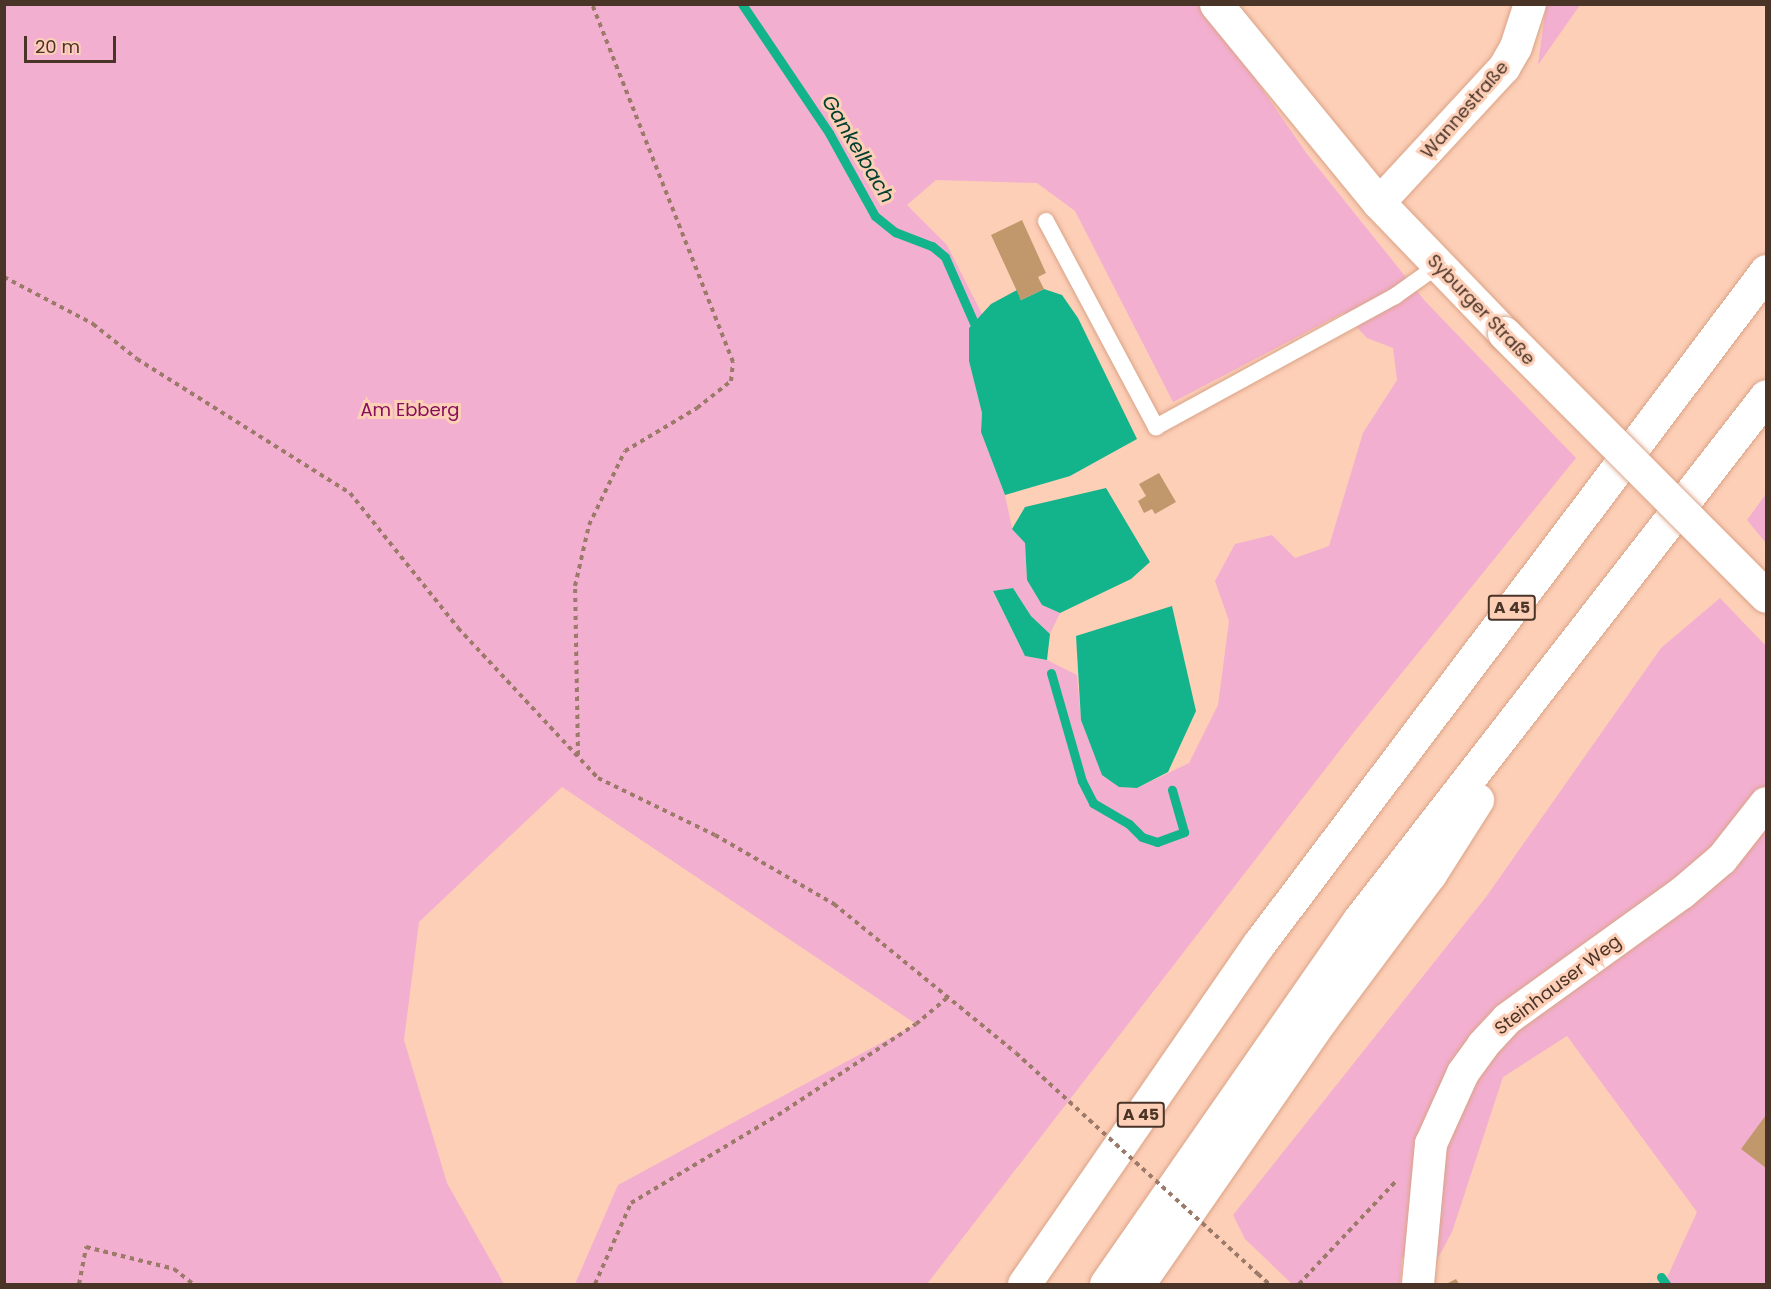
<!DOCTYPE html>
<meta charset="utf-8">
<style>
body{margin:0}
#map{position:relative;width:1771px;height:1289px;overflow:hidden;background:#fdcfb7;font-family:Poppins,sans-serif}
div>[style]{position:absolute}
.green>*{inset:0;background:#f3afd0}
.water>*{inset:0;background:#13b48b}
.stream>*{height:9px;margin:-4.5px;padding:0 4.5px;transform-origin:4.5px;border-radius:4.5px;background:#13b48b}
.building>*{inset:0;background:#c0986c}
.path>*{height:4px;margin-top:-2px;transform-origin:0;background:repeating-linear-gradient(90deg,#9c7a69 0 4.5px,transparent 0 9px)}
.roads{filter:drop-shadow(0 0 2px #daa387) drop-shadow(0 0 2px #daa387)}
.lane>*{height:16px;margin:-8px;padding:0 8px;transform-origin:8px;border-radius:8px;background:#fff}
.street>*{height:32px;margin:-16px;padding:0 16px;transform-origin:16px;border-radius:16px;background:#fff}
.secondary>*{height:33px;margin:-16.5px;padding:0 16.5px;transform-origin:16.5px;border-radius:16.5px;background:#fff}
.highway>*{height:33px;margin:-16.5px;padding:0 16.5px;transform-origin:16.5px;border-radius:16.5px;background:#fff}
.path-bridge>*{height:4px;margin-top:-2px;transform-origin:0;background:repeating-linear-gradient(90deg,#9c7a69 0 4.5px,transparent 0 9px)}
.bridges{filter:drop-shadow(0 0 2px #daa387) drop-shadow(0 0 2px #daa387)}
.secondary-bridge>*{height:33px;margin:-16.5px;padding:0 16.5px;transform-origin:16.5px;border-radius:16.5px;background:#fff}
span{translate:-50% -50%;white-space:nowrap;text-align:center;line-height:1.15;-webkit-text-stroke:6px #fdcfb7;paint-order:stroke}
.shield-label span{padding:2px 4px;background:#fdcfb7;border:2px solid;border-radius:4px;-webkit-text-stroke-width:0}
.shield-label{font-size:16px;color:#4a3327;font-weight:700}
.street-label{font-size:18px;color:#4a3327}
.park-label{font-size:18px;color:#860e5a}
.water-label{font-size:20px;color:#01402f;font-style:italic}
.frame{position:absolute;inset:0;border:6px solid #4a3327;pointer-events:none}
.scale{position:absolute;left:24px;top:36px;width:92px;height:27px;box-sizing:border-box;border:3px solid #4a3327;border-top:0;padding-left:8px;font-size:18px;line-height:21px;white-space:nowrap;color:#4a3327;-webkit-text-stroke:4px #fdcfb7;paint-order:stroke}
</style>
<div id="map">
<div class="green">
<div style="clip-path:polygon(evenodd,5px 5px,1204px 5px,1307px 154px,1425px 301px,1576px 458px,1354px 732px,927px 1284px,575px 1284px,618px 1185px,916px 1024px,562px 787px,419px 922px,404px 1040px,447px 1183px,504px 1284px,5px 1284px,5px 5px,936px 180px,1037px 183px,1075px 211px,1173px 402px,1343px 313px,1367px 338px,1393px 348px,1397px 380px,1363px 433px,1329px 546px,1295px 558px,1272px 535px,1235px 544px,1215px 581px,1229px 621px,1218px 705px,1189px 763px,1137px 788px,1119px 787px,1081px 720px,1077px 675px,1047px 660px,1025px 656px,993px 592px,1013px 588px,1031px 616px,1050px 634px,1060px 613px,1042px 605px,1027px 580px,1025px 543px,1012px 528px,1005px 495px,981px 432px,982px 413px,969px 361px,969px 328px,982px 314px,947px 245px,907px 205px,936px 180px)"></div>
<div style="clip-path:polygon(1546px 5px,1580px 5px,1538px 65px)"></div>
<div style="clip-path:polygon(1766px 494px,1766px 543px,1747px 520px)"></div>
<div style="clip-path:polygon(1720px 598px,1766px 646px,1766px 1284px,1664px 1284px,1697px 1212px,1567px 1036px,1503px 1077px,1452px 1232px,1430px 1273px,1402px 1257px,1400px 1284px,1292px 1284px,1245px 1239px,1233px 1215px,1486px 897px,1661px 648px)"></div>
</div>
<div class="water">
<div style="clip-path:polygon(1044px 289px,1062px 295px,1078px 318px,1137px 439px,1070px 476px,1005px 495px,981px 432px,982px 413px,969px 361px,969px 328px,991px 304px,1017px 290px,1021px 300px)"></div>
<div style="clip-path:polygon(1106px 488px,1150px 562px,1131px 579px,1060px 613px,1042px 605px,1027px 580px,1025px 543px,1012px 529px,1025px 507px)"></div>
<div style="clip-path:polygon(1013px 588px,1031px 616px,1050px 634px,1047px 660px,1025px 656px,993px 591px)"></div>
<div style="clip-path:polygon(1172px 606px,1196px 711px,1168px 772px,1137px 788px,1119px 787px,1102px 775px,1081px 720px,1076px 636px)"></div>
</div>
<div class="stream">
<div style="left:742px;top:4px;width:156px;rotate:56deg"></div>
<div style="left:829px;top:133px;width:95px;rotate:61deg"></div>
<div style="left:875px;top:216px;width:26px;rotate:39deg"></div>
<div style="left:895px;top:232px;width:40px;rotate:21deg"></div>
<div style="left:932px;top:246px;width:17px;rotate:40deg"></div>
<div style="left:945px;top:257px;width:72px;rotate:66.3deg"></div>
<div style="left:1051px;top:673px;width:112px;rotate:74deg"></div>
<div style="left:1082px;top:781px;width:25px;rotate:63deg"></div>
<div style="left:1093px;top:803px;width:42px;rotate:30.3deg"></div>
<div style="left:1129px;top:824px;width:18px;rotate:45deg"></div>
<div style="left:1142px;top:837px;width:16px;rotate:18deg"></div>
<div style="left:1157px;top:842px;width:29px;rotate:-20deg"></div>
<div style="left:1184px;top:832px;width:44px;rotate:-105.9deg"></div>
<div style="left:1661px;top:1277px;width:9px;rotate:54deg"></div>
</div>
<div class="building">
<div style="clip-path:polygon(1022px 220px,1046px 273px,1038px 277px,1044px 289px,1021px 300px,991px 235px)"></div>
<div style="clip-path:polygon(1159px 473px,1176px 502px,1155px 514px,1152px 509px,1144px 513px,1138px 501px,1146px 496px,1139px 484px)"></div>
<div style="clip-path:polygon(1766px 1115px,1766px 1168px,1741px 1149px)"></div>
<div style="clip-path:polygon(1456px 1279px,1459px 1284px,1446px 1284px)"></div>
</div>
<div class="path">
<div style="left:4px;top:277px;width:101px;rotate:27.8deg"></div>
<div style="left:93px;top:324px;width:56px;rotate:38.5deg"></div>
<div style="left:137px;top:359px;width:252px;rotate:32.2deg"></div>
<div style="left:350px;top:493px;width:173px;rotate:51.3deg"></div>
<div style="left:458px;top:628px;width:205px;rotate:47deg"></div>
<div style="left:598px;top:778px;width:130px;rotate:26deg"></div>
<div style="left:715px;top:835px;width:138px;rotate:30.1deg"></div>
<div style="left:834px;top:904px;width:235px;rotate:39.3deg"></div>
<div style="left:578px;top:755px;width:169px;rotate:-91deg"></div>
<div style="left:575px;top:586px;width:63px;rotate:-77.1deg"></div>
<div style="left:589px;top:525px;width:82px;rotate:-64.1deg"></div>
<div style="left:625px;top:451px;width:84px;rotate:-30.8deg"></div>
<div style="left:697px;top:408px;width:43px;rotate:-38.5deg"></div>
<div style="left:731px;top:381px;width:19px;rotate:-84deg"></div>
<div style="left:733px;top:362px;width:385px;rotate:-111.5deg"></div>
<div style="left:1258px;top:1274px;width:15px;rotate:42deg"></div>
<div style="left:79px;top:1284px;width:38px;rotate:-79deg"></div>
<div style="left:86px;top:1247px;width:91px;rotate:14deg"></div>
<div style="left:174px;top:1269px;width:24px;rotate:38deg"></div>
<div style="left:595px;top:1284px;width:89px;rotate:-66deg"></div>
<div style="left:631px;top:1203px;width:171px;rotate:-30.9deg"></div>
<div style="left:778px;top:1115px;width:165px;rotate:-33.4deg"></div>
<div style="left:916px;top:1024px;width:40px;rotate:-40deg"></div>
<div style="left:1299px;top:1284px;width:140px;rotate:-46.7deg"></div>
</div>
<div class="roads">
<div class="lane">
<div style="left:1046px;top:221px;width:234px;rotate:61.9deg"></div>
<div style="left:1156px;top:427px;width:273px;rotate:-28.7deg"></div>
<div style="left:1395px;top:296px;width:52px;rotate:-35.5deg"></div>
</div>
<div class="street">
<div style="left:1379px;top:203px;width:184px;rotate:-47.2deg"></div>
<div style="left:1504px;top:68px;width:24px;rotate:-60deg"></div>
<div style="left:1516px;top:47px;width:45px;rotate:-72deg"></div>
<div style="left:1418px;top:1284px;width:141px;rotate:-84.7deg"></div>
<div style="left:1431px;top:1144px;width:78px;rotate:-65.7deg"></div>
<div style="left:1463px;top:1073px;width:34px;rotate:-54deg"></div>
<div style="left:1483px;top:1045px;width:35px;rotate:-47deg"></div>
<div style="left:1507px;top:1019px;width:216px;rotate:-35.8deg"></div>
<div style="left:1682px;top:893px;width:52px;rotate:-40.4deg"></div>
<div style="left:1722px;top:859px;width:71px;rotate:-51.8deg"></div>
</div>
<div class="secondary">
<div style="left:1216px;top:4px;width:257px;rotate:50.7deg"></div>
<div style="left:1379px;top:203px;width:180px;rotate:46.1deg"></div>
</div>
<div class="highway">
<div style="left:1024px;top:1284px;width:412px;rotate:-55.4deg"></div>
<div style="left:1258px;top:945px;width:844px;rotate:-52.99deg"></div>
<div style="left:1106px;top:1284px;width:443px;rotate:-55.2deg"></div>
<div style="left:1359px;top:920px;width:663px;rotate:-52.16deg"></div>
<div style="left:1138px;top:1284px;width:321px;rotate:-55.3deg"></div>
<div style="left:1321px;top:1020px;width:182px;rotate:-53.3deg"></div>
<div style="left:1430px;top:874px;width:88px;rotate:-57.6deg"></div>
</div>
</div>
<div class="path-bridge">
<div style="left:1016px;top:1053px;width:328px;rotate:42.4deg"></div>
</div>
<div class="bridges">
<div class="secondary-bridge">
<div style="left:1504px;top:333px;width:371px;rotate:45.1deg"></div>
</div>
</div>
<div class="shield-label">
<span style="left:1512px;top:608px">A 45</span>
<span style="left:1141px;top:1115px">A 45</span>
</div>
<div class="street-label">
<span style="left:1465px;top:110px;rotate:-49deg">Wannestraße</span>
<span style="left:1481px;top:310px;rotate:46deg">Syburger Straße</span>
<span style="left:1558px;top:985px;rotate:-37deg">Steinhauser Weg</span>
</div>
<div class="park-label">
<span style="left:410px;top:410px">Am Ebberg</span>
</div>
<div class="water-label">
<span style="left:858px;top:149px;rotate:59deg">Gankelbach</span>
</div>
<div class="frame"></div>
<div class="scale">20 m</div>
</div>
